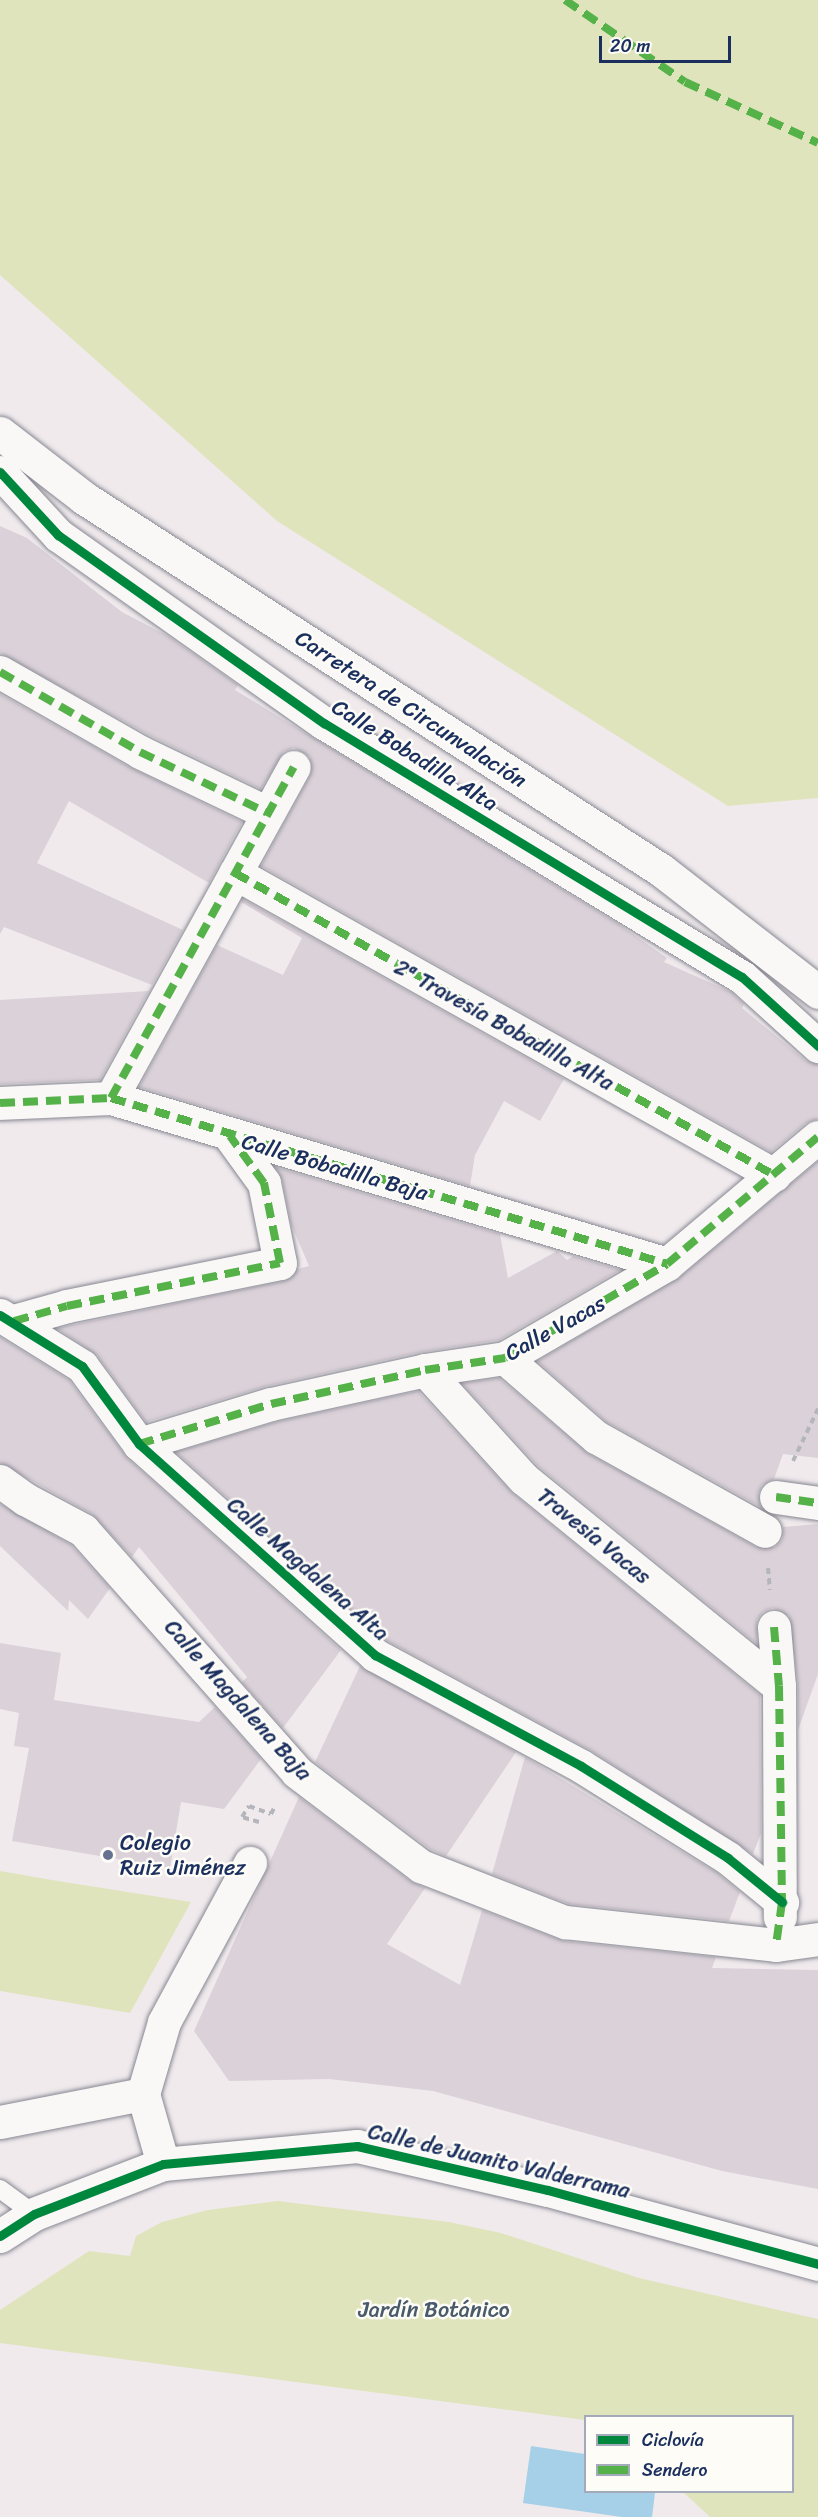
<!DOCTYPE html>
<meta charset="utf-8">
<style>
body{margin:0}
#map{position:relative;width:818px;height:2517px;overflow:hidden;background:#f0eaed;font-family:Sriracha,sans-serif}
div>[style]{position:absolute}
.green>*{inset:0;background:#e0e4bc}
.water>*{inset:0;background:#a6cfe8}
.building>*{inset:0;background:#dbd1d9}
.path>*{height:4px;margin-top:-2px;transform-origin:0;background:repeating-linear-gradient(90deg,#b4b6bc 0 6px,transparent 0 10.5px)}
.roads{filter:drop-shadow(0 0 2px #878892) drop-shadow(0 0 2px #878892)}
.lane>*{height:18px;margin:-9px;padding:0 9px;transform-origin:9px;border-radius:9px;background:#f9f8f7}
.street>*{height:33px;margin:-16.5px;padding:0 16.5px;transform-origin:16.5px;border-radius:16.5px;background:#f9f8f7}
.secondary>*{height:33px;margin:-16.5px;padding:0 16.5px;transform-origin:16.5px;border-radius:16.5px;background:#f9f8f7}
.quiet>*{height:8px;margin-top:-4px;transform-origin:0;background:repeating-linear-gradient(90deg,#55b248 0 15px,transparent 0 23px)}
.cycleway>*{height:9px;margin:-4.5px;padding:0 4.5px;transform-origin:4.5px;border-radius:4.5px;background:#00873e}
.dots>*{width:16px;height:16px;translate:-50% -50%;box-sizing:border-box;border:3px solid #fdfcf7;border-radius:50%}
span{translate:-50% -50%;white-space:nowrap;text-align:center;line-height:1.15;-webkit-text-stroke:5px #fdfcf7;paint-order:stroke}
.street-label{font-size:22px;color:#1b2f5e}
.poi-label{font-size:22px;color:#1b2f5e}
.left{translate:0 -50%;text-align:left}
.park-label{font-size:22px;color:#495b6b}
.legend{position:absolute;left:584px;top:2415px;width:210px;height:78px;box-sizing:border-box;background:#fdfcf7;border:2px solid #a3aaba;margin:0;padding:8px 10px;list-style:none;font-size:18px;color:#1b2f5e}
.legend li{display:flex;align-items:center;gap:12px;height:30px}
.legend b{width:30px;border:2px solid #a3aaba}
.scale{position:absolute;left:599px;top:36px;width:132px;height:27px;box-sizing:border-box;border:3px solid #1b2f5e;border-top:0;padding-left:8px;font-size:18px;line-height:21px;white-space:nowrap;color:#1b2f5e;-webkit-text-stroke:4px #fdfcf7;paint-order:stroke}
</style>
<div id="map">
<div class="green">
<div style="clip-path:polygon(0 0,818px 0,818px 798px,728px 806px,277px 521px,0 275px)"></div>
<div style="clip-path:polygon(0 1871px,58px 1881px,191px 1902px,130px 2013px,0 1991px)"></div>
<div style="clip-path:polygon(278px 2201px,449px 2222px,501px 2233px,639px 2278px,818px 2319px,818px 2517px,710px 2517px,683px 2492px,792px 2492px,792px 2416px,586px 2416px,585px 2420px,0 2343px,0 2310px,89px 2251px,130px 2256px,136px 2236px,162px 2222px,208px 2210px)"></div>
</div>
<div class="water">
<div style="clip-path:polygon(531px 2446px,585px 2454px,586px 2492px,655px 2493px,652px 2517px,622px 2517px,523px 2503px)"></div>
</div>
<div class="building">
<div style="clip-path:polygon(0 526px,27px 538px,122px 612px,168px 636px,238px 685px,235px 690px,620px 925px,667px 958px,664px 962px,731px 992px,744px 1004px,742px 1008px,805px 1060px,818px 1064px,818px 1119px,806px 1123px,771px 1152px,261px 866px,310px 776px,310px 757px,294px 748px,284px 751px,261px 789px,149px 735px,0 653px)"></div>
<div style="clip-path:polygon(0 694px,131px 768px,242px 822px,209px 883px,69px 801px,37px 863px,183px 930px,152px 985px,4px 927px,0 934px)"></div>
<div style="clip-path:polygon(243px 899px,564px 1079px,540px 1121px,504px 1101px,475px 1155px,470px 1186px,139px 1087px,217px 945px,283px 975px,302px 938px,241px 902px)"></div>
<div style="clip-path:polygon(149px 991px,100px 1080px,0 1084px,0 1000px)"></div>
<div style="clip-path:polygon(818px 1161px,818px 1458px,783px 1454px,774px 1479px,762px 1485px,758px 1494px,761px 1507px,607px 1422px,537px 1361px,679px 1278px)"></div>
<div style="clip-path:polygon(275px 1167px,500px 1234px,508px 1278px,557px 1251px,567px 1260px,573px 1256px,620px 1270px,499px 1340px,421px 1352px,267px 1386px,146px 1422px,97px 1355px,57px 1328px,284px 1281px,298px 1269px,309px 1266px,291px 1224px,282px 1179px)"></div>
<div style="clip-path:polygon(0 1337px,69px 1380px,127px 1458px,341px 1650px,283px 1728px,242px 1682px,247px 1677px,139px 1547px,132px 1557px,92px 1514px,0 1463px)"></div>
<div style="clip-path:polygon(499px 1378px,587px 1453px,756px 1547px,775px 1547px,782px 1540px,783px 1527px,818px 1524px,818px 1674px,798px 1730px,798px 1684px,789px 1616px,773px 1608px,763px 1612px,757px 1620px,757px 1644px,537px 1465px,462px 1383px)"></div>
<div style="clip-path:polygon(418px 1391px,512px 1493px,760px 1695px,761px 1833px,753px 1854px,590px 1750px,386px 1640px,176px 1452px,276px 1422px)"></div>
<div style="clip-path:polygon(0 1504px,71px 1545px,110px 1588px,88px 1619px,69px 1600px,68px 1611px,0 1546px)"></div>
<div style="clip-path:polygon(0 1643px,61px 1653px,54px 1700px,199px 1722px,215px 1707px,261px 1759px,224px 1809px,181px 1802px,170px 1868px,12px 1841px,29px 1748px,14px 1746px,19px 1713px,0 1709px)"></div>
<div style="clip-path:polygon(360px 1666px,516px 1752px,446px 1856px,430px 1849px,315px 1762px)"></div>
<div style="clip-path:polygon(525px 1757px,717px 1873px,740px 1892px,729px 1921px,569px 1904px,492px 1874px)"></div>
<div style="clip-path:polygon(299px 1797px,410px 1881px,425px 1888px,387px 1944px,460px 1985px,482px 1910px,563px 1941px,716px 1957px,712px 1968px,818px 1970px,818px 2189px,722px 2171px,433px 2091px,329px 2079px,229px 2081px,194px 2031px)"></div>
</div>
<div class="path">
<div style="left:793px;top:1461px;width:58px;rotate:-64.3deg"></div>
<div style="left:768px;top:1568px;width:22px;rotate:85deg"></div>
<div style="left:259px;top:1822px;width:18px;rotate:-164deg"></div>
<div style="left:242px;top:1817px;width:13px;rotate:-58deg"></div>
<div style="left:249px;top:1806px;width:23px;rotate:20deg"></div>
<div style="left:271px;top:1814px;width:9px;rotate:-63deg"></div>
</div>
<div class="roads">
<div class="lane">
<div style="left:0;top:2189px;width:42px;rotate:36.3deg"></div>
</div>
<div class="street">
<div style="left:0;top:472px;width:86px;rotate:47.4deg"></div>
<div style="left:58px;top:535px;width:326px;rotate:35.3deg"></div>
<div style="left:324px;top:723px;width:489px;rotate:31.3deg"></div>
<div style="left:742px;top:977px;width:103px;rotate:42.2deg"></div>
<div style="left:0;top:672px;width:161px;rotate:29.7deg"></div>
<div style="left:140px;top:752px;width:140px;rotate:25.5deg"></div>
<div style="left:235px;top:873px;width:618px;rotate:29.26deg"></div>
<div style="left:111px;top:1098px;width:378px;rotate:-61.1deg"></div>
<div style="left:0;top:1103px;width:111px;rotate:-2.6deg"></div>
<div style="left:111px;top:1098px;width:580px;rotate:16.62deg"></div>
<div style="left:0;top:1315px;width:97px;rotate:31.9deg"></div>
<div style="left:82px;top:1366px;width:97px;rotate:53.8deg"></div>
<div style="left:139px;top:1444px;width:317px;rotate:41.8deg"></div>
<div style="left:375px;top:1655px;width:234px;rotate:28.3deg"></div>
<div style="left:581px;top:1766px;width:173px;rotate:32deg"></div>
<div style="left:728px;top:1858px;width:70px;rotate:39.2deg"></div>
<div style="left:14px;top:1321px;width:55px;rotate:-15.8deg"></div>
<div style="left:67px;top:1306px;width:217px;rotate:-11.4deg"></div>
<div style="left:280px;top:1263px;width:82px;rotate:-101.3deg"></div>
<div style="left:264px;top:1183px;width:58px;rotate:-125.9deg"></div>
<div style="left:505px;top:1358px;width:121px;rotate:41deg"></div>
<div style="left:596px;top:1437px;width:193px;rotate:29.1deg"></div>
<div style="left:425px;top:1370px;width:147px;rotate:47.8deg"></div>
<div style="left:524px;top:1479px;width:328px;rotate:39.1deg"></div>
<div style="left:139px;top:1444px;width:138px;rotate:-16.9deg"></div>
<div style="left:271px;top:1404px;width:158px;rotate:-12.4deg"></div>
<div style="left:425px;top:1370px;width:81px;rotate:-8.5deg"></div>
<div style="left:505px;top:1358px;width:187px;rotate:-30.1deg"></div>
<div style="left:667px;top:1264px;width:197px;rotate:-40.1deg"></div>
<div style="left:0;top:1481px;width:31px;rotate:36deg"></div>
<div style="left:25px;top:1499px;width:66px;rotate:28.1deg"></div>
<div style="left:83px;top:1530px;width:323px;rotate:48.5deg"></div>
<div style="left:297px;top:1772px;width:156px;rotate:37.2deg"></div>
<div style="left:421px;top:1866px;width:155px;rotate:21.3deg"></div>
<div style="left:565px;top:1922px;width:212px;rotate:6.2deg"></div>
<div style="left:776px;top:1945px;width:42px;rotate:-8.1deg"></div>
<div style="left:776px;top:1497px;width:42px;rotate:8.1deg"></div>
<div style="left:774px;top:1627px;width:59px;rotate:85.2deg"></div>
<div style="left:779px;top:1686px;width:231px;rotate:89.8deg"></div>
<div style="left:0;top:2122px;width:146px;rotate:-11.1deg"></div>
<div style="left:163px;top:2164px;width:73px;rotate:-105.9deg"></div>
<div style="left:143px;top:2094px;width:75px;rotate:-73.7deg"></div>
<div style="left:164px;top:2022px;width:181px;rotate:-61.6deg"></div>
</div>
<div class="secondary">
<div style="left:0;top:433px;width:106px;rotate:37.7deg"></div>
<div style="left:84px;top:498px;width:687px;rotate:32.81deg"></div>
<div style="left:661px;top:870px;width:199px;rotate:37.8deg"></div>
<div style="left:0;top:2236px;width:40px;rotate:-32.9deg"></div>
<div style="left:34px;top:2214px;width:138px;rotate:-21.2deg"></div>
<div style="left:163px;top:2164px;width:195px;rotate:-5.3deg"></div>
<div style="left:357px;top:2146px;width:196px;rotate:13deg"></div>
<div style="left:548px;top:2190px;width:280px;rotate:15.3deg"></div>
</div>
</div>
<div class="quiet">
<div style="left:565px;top:0;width:145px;rotate:34.3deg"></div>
<div style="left:685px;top:82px;width:146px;rotate:24.6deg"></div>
<div style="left:0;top:672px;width:161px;rotate:29.7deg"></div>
<div style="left:140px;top:752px;width:140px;rotate:25.5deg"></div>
<div style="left:235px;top:873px;width:618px;rotate:29.26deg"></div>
<div style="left:111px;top:1098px;width:378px;rotate:-61.1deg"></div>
<div style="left:0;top:1103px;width:111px;rotate:-2.6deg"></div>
<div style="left:111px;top:1098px;width:580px;rotate:16.62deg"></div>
<div style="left:14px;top:1321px;width:55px;rotate:-15.8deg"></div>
<div style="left:67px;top:1306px;width:217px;rotate:-11.4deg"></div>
<div style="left:280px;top:1263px;width:82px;rotate:-101.3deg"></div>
<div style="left:264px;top:1183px;width:58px;rotate:-125.9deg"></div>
<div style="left:139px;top:1444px;width:138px;rotate:-16.9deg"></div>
<div style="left:271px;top:1404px;width:158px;rotate:-12.4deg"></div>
<div style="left:425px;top:1370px;width:81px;rotate:-8.5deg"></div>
<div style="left:505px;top:1358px;width:187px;rotate:-30.1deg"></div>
<div style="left:667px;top:1264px;width:197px;rotate:-40.1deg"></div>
<div style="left:776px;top:1497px;width:42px;rotate:8.1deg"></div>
<div style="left:774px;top:1627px;width:59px;rotate:85.2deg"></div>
<div style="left:779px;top:1686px;width:216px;rotate:89.2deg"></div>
<div style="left:782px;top:1902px;width:43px;rotate:97.9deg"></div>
</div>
<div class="cycleway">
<div style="left:0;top:472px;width:86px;rotate:47.4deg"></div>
<div style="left:58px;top:535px;width:326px;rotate:35.3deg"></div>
<div style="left:324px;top:723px;width:489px;rotate:31.3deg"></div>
<div style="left:742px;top:977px;width:103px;rotate:42.2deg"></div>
<div style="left:0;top:1315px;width:97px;rotate:31.9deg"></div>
<div style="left:82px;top:1366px;width:97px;rotate:53.8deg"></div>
<div style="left:139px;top:1444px;width:317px;rotate:41.8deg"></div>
<div style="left:375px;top:1655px;width:234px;rotate:28.3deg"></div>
<div style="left:581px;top:1766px;width:173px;rotate:32deg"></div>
<div style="left:728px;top:1858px;width:70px;rotate:39.2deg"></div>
<div style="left:0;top:2236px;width:40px;rotate:-32.9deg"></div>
<div style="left:34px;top:2214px;width:138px;rotate:-21.2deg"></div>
<div style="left:163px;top:2164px;width:195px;rotate:-5.3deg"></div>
<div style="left:357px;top:2146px;width:196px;rotate:13deg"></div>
<div style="left:548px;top:2190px;width:280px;rotate:15.3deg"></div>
</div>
<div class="dots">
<div style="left:108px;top:1855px;background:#667090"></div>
</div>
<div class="street-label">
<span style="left:411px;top:709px;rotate:33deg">Carretera de Circunvalación</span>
<span style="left:415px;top:755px;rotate:32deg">Calle Bobadilla Alta</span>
<span style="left:504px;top:1025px;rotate:29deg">2ª Travesía Bobadilla Alta</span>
<span style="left:335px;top:1167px;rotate:16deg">Calle Bobadilla Baja</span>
<span style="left:555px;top:1328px;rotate:-29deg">Calle Vacas</span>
<span style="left:594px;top:1536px;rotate:39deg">Travesía Vacas</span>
<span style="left:308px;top:1569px;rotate:41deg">Calle Magdalena Alta</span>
<span style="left:238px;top:1700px;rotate:48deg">Calle Magdalena Baja</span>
<span style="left:499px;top:2161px;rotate:13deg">Calle de Juanito Valderrama</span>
</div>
<div class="poi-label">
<span class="left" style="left:120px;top:1855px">Colegio<br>Ruiz Jiménez</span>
</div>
<div class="park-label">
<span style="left:434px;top:2310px">Jardín Botánico</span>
</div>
<ul class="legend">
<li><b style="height:8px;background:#00873e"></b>Ciclovía</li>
<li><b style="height:8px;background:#55b248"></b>Sendero</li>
</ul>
<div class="scale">20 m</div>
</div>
